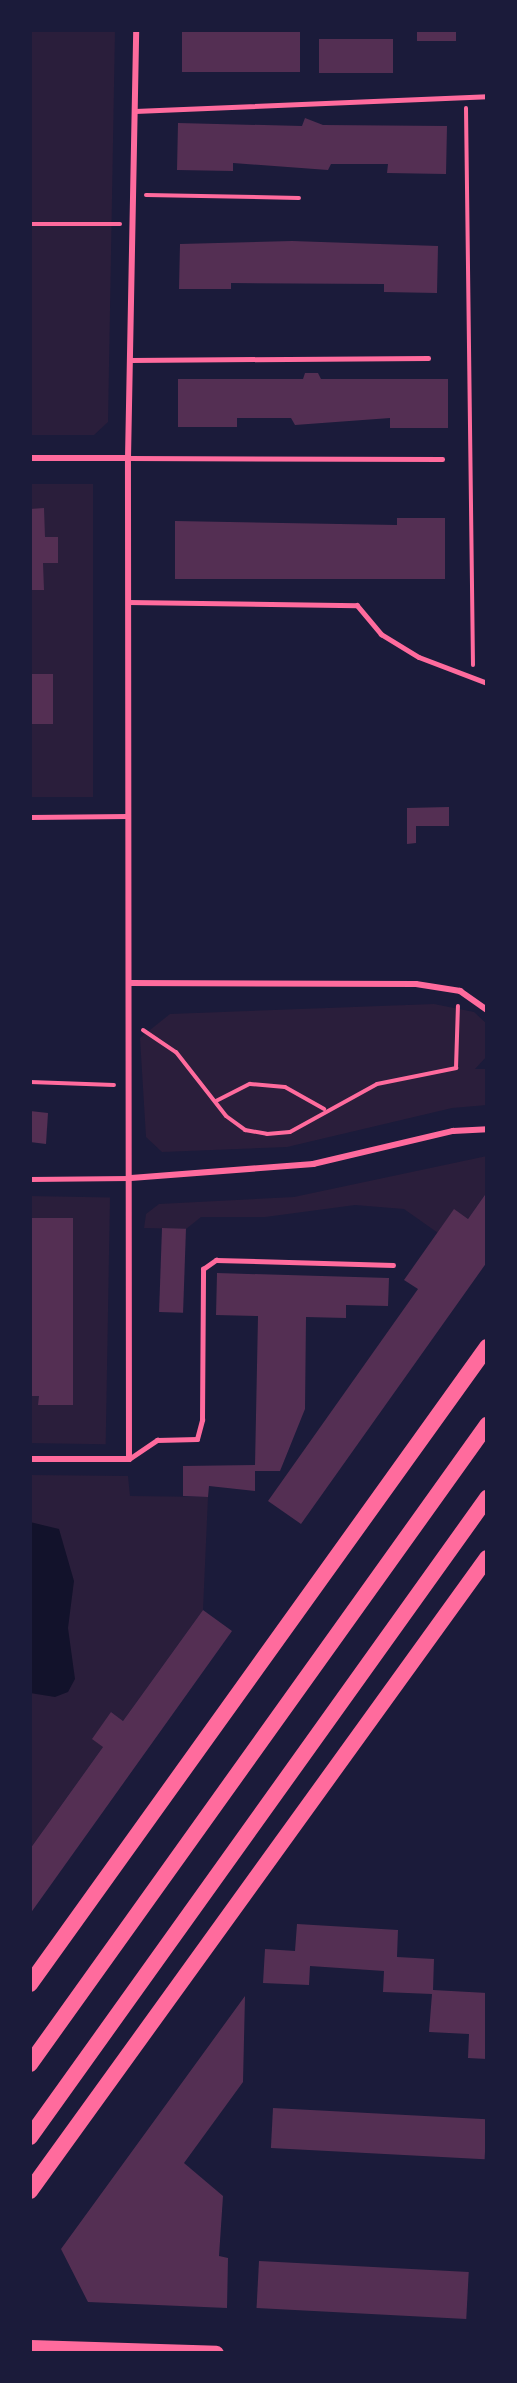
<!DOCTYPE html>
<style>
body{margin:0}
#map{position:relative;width:517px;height:2383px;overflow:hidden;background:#1b1b3a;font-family:"PT Serif",serif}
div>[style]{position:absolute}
.green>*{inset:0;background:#2a1e3b;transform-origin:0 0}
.water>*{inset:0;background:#12122b}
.building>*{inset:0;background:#542f53;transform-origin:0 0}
.path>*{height:4px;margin:-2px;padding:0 2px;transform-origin:2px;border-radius:2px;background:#ff6b9d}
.service>*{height:4.5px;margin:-2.25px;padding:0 2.25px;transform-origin:2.25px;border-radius:2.25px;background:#ff6b9d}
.pedestrian>*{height:5px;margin:-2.5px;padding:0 2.5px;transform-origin:2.5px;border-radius:2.5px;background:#ff6b9d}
.minor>*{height:6px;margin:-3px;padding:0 3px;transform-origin:3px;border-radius:3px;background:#ff6b9d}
.primary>*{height:15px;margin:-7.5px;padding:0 7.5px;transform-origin:7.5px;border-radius:7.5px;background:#ff6b9d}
.trunk>*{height:16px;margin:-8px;padding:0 8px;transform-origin:8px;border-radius:8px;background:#ff6b9d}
span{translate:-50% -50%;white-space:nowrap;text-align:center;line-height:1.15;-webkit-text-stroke:6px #1b1b3a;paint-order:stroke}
.frame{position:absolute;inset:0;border:32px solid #1b1b3a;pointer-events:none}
</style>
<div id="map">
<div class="green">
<div style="clip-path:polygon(30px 30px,115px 30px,108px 422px,94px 435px,30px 435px)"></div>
<div style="left:30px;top:484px;width:63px;height:313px"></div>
<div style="clip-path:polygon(434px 1004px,474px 1012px,487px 1024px,487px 1056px,475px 1069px,487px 1069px,487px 1105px,452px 1108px,287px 1147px,162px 1152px,146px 1137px,140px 1038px,170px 1014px)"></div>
<div style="clip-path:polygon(487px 1156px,487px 1192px,468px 1219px,454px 1210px,438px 1233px,404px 1209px,355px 1205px,265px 1217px,201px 1217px,186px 1229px,144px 1228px,146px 1214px,159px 1204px,294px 1197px)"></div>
<div style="left:30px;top:1196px;width:80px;height:247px;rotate:1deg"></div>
<div style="clip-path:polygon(30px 1475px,128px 1476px,130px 1496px,208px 1497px,203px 1610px,123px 1721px,111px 1712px,103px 1747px,30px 1849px)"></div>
</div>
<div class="water">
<div style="clip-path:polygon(30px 1522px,59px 1529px,74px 1581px,68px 1628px,75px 1679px,68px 1692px,55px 1697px,30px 1693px)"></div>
</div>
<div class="building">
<div style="left:182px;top:30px;width:118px;height:42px"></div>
<div style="left:417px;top:30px;width:39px;height:11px"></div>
<div style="left:319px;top:39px;width:74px;height:34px"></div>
<div style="clip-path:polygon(305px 118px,323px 125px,447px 126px,446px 174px,387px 173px,388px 164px,331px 164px,328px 170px,233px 163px,233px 171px,177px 170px,178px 123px,302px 126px)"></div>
<div style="clip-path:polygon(292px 241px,438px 246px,437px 293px,384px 292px,384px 284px,231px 283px,231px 289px,179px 289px,180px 244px)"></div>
<div style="clip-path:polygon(305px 373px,318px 373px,321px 379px,448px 379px,448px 428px,390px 428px,390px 418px,295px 425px,291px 418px,237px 418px,237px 427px,178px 427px,178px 379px,303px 379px)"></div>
<div style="clip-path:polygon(44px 508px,45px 537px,58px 537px,58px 563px,43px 563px,44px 590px,30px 590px,30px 509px)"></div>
<div style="clip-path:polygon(397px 518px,445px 518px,445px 579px,175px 579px,175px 521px,397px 525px)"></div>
<div style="left:30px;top:674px;width:23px;height:50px"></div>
<div style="clip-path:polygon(449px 807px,449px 826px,416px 826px,416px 843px,407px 844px,407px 808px)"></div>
<div style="clip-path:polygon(30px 1111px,48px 1113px,46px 1144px,30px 1142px)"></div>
<div style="clip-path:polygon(487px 1192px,487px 1262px,301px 1524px,268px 1501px,418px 1289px,404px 1280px,454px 1209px,468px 1219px)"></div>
<div style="clip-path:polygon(30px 1218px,73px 1218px,73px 1405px,38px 1405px,39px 1396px,30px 1396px)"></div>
<div style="left:162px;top:1228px;width:24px;height:84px;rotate:2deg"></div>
<div style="clip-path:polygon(217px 1273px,389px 1278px,388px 1306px,346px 1305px,346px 1318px,306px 1317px,305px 1409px,280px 1471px,255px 1471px,255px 1491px,209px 1486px,208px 1497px,183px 1496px,183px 1466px,255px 1465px,258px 1316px,216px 1315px)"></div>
<div style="clip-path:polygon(203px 1610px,232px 1631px,30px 1914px,30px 1849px,103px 1747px,92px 1739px,111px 1712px,123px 1721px)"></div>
<div style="clip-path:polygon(297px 1924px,398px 1930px,397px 1957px,434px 1959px,433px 1990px,487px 1993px,487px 2059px,468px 2058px,469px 2034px,429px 2032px,432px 1994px,383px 1992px,384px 1971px,310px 1966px,309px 1985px,263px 1983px,265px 1949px,295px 1951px)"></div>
<div style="clip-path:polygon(245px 1996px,243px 2082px,184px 2163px,223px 2196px,219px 2256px,228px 2258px,227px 2308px,88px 2302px,61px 2249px)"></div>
<div style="left:273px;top:2108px;width:214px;height:40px;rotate:3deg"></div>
<div style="left:259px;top:2261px;width:210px;height:47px;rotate:3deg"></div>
</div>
<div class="path">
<div style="left:466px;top:108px;width:557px;rotate:89.28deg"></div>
<div style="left:146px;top:195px;width:153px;rotate:1.1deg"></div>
<div style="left:30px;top:224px;width:90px"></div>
<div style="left:143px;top:1030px;width:40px;rotate:34deg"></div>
<div style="left:176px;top:1052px;width:81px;rotate:52deg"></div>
<div style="left:226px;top:1116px;width:24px;rotate:36deg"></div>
<div style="left:245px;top:1130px;width:22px;rotate:10deg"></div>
<div style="left:267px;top:1134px;width:23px;rotate:-5deg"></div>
<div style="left:290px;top:1132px;width:99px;rotate:-28.9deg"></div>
<div style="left:377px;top:1084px;width:81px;rotate:-11.4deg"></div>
<div style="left:456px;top:1068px;width:62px;rotate:-88.2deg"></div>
<div style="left:30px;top:1082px;width:84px;rotate:2deg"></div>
<div style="left:216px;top:1101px;width:38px;rotate:-27deg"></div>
<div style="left:250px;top:1084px;width:35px;rotate:5deg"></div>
<div style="left:285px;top:1087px;width:45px;rotate:29.4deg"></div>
</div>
<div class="service">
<div style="left:135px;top:111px;width:352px;rotate:-2.4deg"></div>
<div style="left:130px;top:360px;width:298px;rotate:-0.4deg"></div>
<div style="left:128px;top:458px;width:314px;rotate:0.2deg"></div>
<div style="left:128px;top:602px;width:229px;rotate:0.8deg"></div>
<div style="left:357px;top:605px;width:38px;rotate:50deg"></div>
<div style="left:381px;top:634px;width:44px;rotate:31.2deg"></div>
<div style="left:419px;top:657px;width:73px;rotate:20.9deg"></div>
<div style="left:30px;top:1179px;width:99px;rotate:-0.6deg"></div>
<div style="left:129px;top:1459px;width:34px;rotate:-34deg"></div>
<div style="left:157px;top:1440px;width:40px;rotate:-1.4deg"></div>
<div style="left:197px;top:1439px;width:20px;rotate:-75deg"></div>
<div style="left:202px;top:1420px;width:151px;rotate:-89.6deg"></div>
<div style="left:203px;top:1269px;width:16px;rotate:-35deg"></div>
<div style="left:216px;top:1260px;width:177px;rotate:1.6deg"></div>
</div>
<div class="pedestrian">
<div style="left:30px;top:817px;width:97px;rotate:-0.6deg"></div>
</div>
<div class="minor">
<div style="left:30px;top:458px;width:98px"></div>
<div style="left:129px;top:983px;width:287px;rotate:0.2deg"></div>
<div style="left:416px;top:984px;width:45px;rotate:9deg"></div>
<div style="left:460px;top:991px;width:33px;rotate:35deg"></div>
<div style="left:131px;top:1178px;width:183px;rotate:-4.4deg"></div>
<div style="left:313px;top:1164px;width:144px;rotate:-13.3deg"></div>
<div style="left:453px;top:1131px;width:34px;rotate:-3deg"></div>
<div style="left:30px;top:1459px;width:99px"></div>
<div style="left:129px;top:1459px;width:1001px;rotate:-90.06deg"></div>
<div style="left:128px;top:458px;width:428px;rotate:-88.9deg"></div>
</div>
<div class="primary">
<div style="left:30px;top:2347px;width:186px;rotate:1.8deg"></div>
</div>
<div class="trunk">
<div style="left:30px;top:1984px;width:784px;rotate:-54.34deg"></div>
<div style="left:30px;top:2064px;width:786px;rotate:-54.43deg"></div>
<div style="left:30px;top:2137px;width:786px;rotate:-54.43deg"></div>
<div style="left:30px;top:2191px;width:781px;rotate:-54.17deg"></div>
</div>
<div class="frame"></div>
</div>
